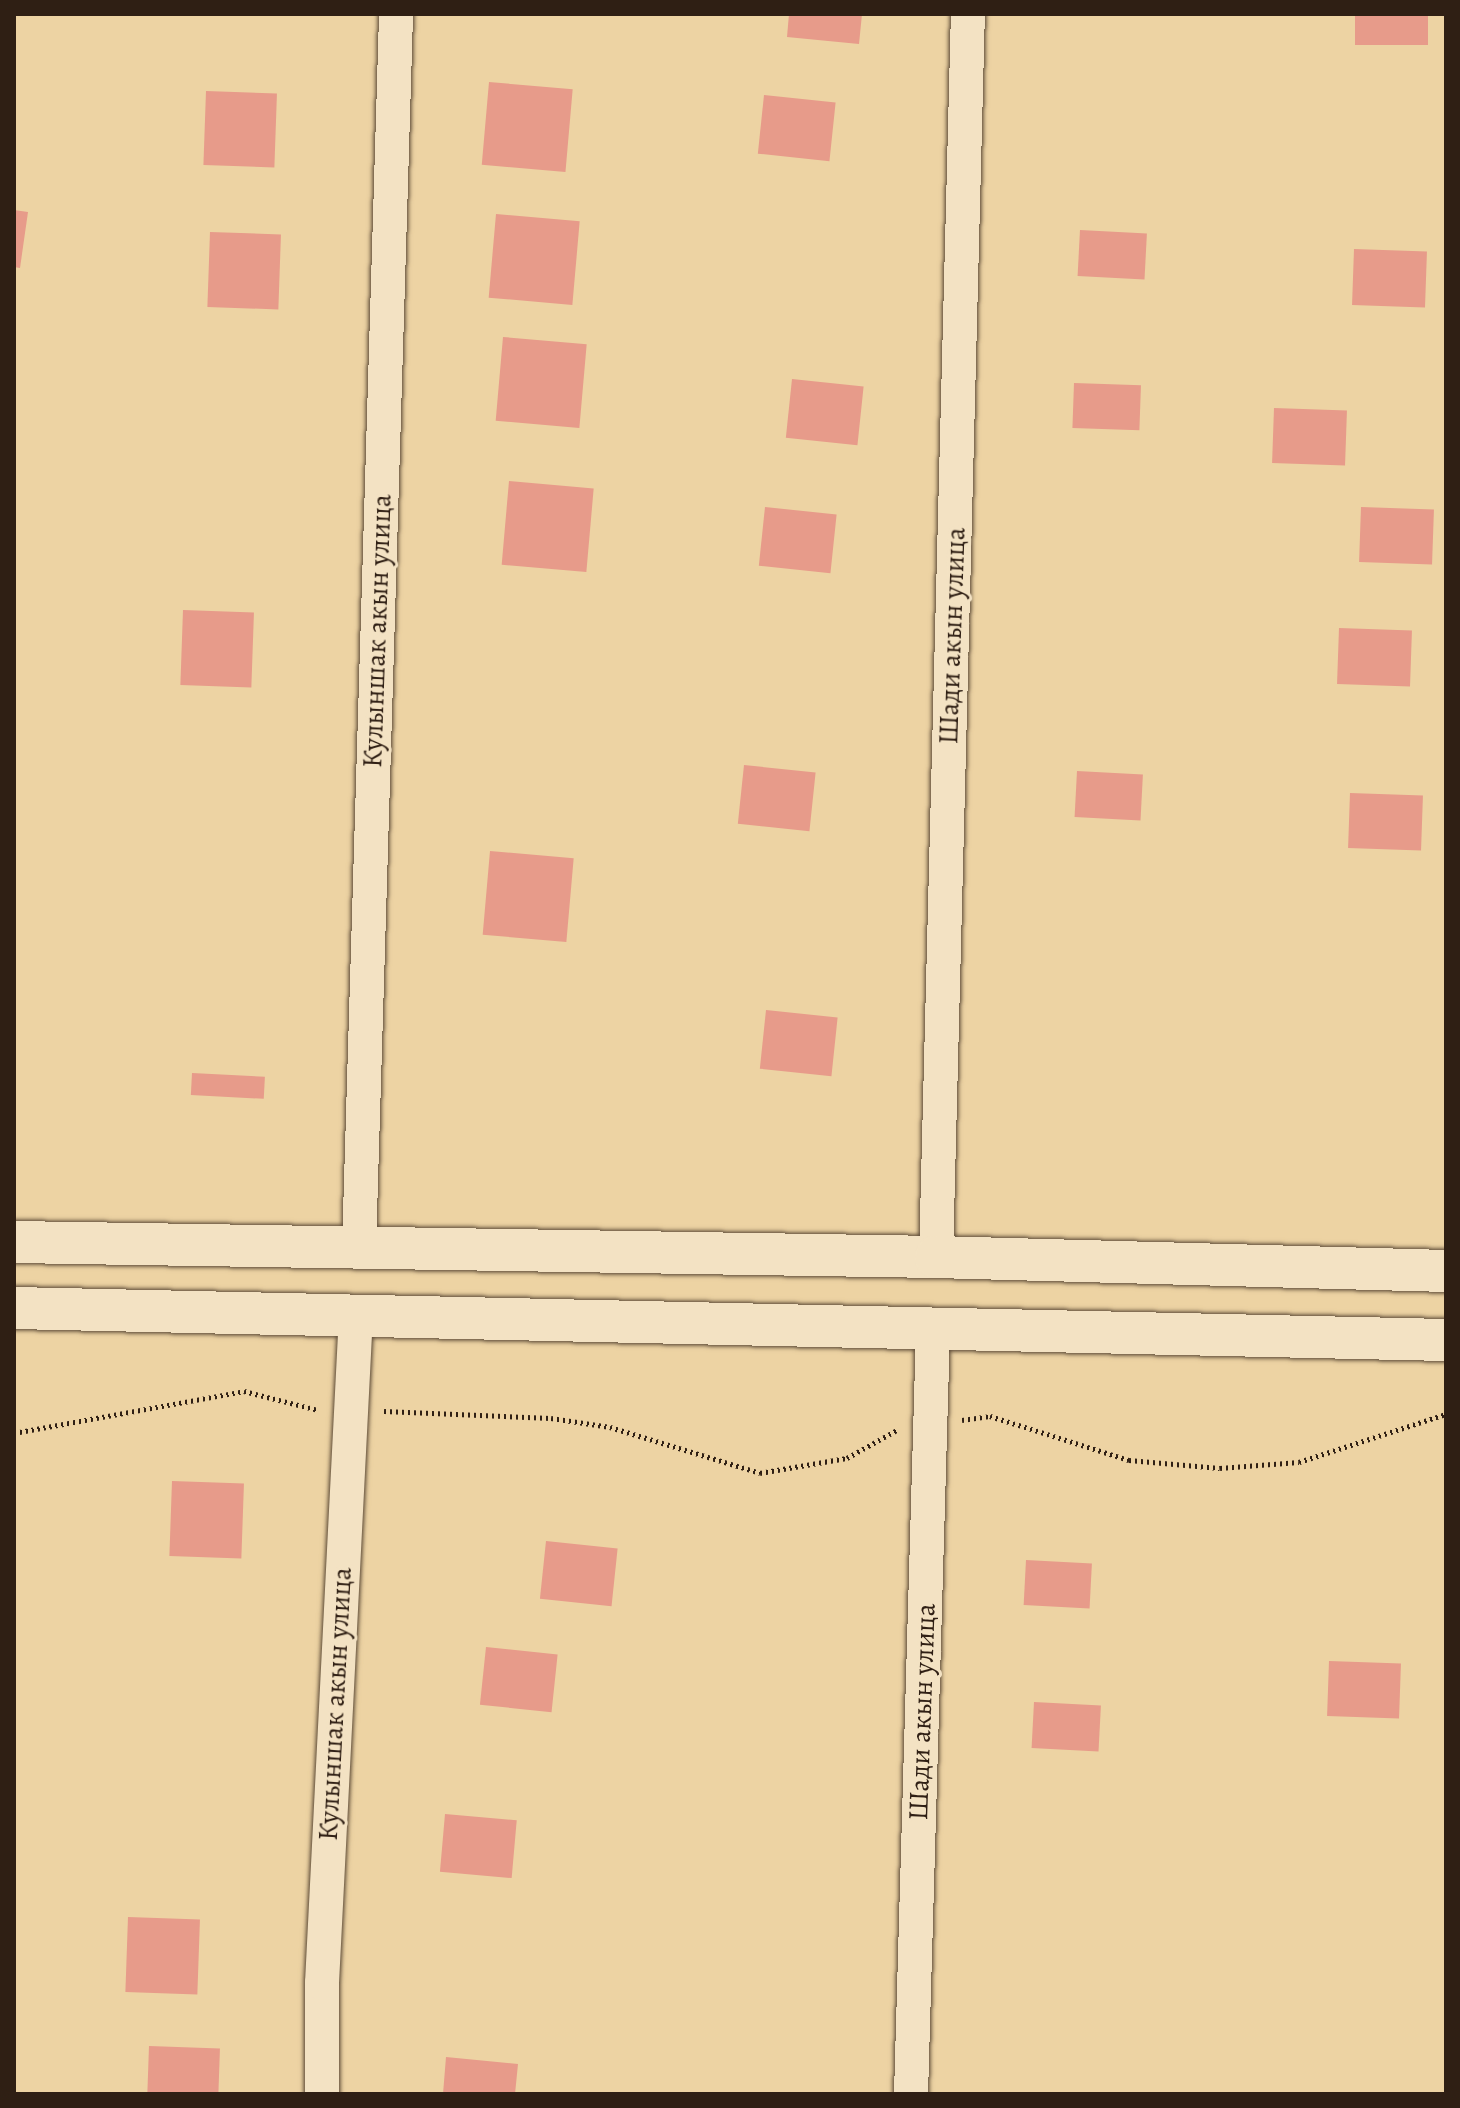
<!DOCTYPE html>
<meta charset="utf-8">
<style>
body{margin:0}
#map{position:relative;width:1460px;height:2108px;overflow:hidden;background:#edd3a3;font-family:Alegreya,serif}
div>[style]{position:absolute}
.building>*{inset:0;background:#e79b8a;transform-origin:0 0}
.path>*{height:5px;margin-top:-2.5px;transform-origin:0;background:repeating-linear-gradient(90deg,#2f1f14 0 2px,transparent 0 6px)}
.roads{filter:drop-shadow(0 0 2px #5e4c38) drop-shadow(0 0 2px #5e4c38)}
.minor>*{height:34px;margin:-17px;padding:0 17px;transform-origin:17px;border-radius:17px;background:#f3e2c3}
.tertiary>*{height:42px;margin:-21px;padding:0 21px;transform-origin:21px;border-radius:21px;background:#f3e2c3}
span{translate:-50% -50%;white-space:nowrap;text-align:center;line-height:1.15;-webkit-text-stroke:6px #f3e2c3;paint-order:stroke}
.street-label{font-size:28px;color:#2f1f14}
.frame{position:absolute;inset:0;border:16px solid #2f1f14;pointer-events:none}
</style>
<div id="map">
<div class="building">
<div style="clip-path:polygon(789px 14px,862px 14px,859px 44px,787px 37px)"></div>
<div style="left:1355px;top:14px;width:73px;height:31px"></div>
<div style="left:489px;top:82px;width:84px;height:83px;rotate:5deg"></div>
<div style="left:206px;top:91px;width:71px;height:74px;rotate:2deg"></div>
<div style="left:764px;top:95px;width:72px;height:59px;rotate:6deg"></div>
<div style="clip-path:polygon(14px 210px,28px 212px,20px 268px,14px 267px)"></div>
<div style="left:496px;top:214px;width:84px;height:84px;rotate:5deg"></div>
<div style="left:1080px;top:230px;width:67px;height:46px;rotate:3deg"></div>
<div style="left:210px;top:232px;width:71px;height:75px;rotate:2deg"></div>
<div style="left:1354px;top:249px;width:73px;height:56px;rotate:2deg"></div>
<div style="left:503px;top:337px;width:84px;height:84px;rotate:5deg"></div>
<div style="left:792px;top:379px;width:72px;height:59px;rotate:6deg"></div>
<div style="left:1074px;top:383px;width:67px;height:45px;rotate:2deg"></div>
<div style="left:1274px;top:408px;width:73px;height:55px;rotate:2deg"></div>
<div style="left:509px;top:481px;width:85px;height:84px;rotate:5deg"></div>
<div style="left:765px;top:507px;width:72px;height:59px;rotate:6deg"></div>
<div style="left:1361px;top:507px;width:73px;height:55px;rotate:2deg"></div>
<div style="left:183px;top:610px;width:71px;height:75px;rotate:2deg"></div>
<div style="left:1339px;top:628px;width:73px;height:56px;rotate:2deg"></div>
<div style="left:744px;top:765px;width:72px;height:59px;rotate:6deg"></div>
<div style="left:1077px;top:771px;width:66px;height:46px;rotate:3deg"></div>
<div style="left:1350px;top:793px;width:73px;height:55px;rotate:2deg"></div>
<div style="left:490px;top:851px;width:84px;height:84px;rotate:5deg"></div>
<div style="left:766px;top:1010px;width:72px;height:59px;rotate:6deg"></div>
<div style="left:192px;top:1073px;width:73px;height:22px;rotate:3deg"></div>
<div style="left:172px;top:1481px;width:72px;height:75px;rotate:2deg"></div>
<div style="left:546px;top:1541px;width:72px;height:58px;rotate:6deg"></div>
<div style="left:1026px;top:1560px;width:66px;height:45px;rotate:3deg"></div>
<div style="left:486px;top:1647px;width:72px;height:58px;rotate:6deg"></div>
<div style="left:1329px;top:1661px;width:72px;height:55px;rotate:2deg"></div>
<div style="left:1034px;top:1702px;width:67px;height:46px;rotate:3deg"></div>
<div style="left:445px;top:1814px;width:72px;height:58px;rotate:5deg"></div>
<div style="left:128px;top:1917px;width:72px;height:75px;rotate:2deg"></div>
<div style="left:149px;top:2046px;width:71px;height:48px;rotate:2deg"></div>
<div style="clip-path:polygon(446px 2057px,518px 2064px,515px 2094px,443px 2094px)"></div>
</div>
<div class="path">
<div style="left:384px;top:1411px;width:167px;rotate:2.4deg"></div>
<div style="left:551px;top:1418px;width:60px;rotate:8.7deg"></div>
<div style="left:610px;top:1427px;width:157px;rotate:17deg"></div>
<div style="left:760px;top:1473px;width:88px;rotate:-9.8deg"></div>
<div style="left:847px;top:1458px;width:57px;rotate:-29.2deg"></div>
<div style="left:962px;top:1420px;width:28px;rotate:-8deg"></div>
<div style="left:990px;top:1416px;width:146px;rotate:17.6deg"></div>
<div style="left:1129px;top:1460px;width:91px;rotate:5deg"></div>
<div style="left:1220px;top:1468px;width:79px;rotate:-4.3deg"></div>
<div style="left:1299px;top:1462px;width:155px;rotate:-18.1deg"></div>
<div style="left:14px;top:1433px;width:234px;rotate:-10.3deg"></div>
<div style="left:244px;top:1391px;width:76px;rotate:14.4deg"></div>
</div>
<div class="roads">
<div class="minor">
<div style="left:359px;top:1248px;width:1235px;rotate:-88.28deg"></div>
<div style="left:936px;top:1257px;width:1243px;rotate:-88.53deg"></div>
<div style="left:322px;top:2094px;width:111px;rotate:-90deg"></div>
<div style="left:322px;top:1983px;width:670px;rotate:-87.09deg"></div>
<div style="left:911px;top:2094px;width:764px;rotate:-88.35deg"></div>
</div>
<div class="tertiary">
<div style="left:14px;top:1242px;width:922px;rotate:0.93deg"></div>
<div style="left:936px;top:1257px;width:510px;rotate:1.57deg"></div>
<div style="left:14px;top:1308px;width:1432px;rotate:1.28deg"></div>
</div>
</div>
<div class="street-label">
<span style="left:377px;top:631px;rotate:-88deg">Кулыншак акын улица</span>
<span style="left:952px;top:636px;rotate:-88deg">Шади акын улица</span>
<span style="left:335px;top:1704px;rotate:-87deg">Кулыншак акын улица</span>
<span style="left:922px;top:1712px;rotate:-88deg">Шади акын улица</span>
</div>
<div class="frame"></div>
</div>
